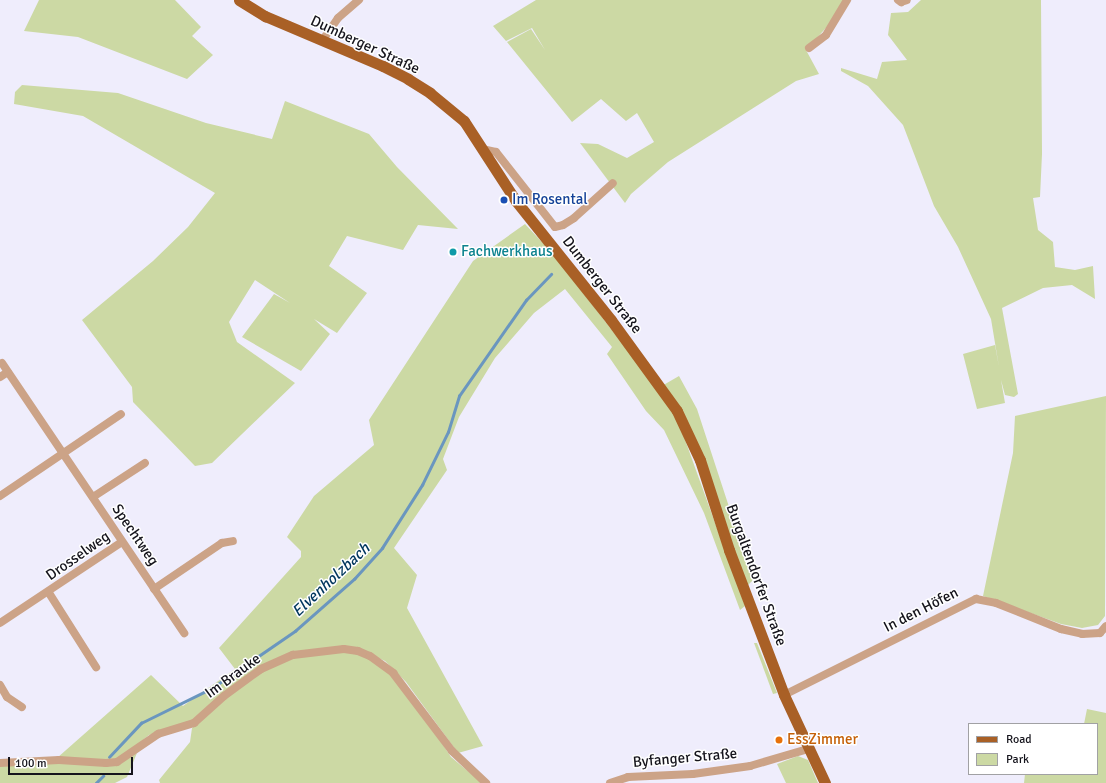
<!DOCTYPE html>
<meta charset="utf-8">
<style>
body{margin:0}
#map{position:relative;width:1106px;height:783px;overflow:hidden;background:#efedfc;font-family:Signika,sans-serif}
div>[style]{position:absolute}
.green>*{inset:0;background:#ccd9a4}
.stream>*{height:2.5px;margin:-1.25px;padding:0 1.25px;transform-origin:1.25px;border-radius:1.25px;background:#6a96bf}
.minor>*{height:8px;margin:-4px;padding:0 4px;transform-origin:4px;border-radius:4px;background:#cca387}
.major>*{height:11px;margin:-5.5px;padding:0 5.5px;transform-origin:5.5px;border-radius:5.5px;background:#a96026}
.dots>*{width:11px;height:11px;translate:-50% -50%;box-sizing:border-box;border:2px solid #fff;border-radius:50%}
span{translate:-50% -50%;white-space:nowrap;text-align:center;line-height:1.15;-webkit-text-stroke:3px #fff;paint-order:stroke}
.street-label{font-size:15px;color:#15141c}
.transit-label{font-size:15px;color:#164399}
.left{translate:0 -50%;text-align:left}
.culture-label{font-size:15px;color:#0d838f}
.food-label{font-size:15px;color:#c56008}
.water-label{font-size:16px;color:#00365d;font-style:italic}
.legend{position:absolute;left:968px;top:723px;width:130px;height:52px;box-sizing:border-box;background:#fff;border:1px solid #a1a1a4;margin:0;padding:5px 7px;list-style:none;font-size:12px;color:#15141c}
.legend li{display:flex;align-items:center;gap:8px;height:20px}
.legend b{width:20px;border:1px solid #a1a1a4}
.scale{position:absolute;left:8px;top:757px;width:125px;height:18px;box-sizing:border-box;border:2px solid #15141c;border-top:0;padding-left:5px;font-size:12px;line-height:14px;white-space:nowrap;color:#15141c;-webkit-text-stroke:3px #fff;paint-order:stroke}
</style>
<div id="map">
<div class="green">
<div style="clip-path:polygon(39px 0,175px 0,201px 27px,192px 36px,213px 55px,187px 79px,78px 37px,24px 31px)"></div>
<div style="clip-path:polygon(536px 0,845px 0,833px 20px,806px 50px,819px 74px,796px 81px,668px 162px,631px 194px,625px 203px,580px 143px,598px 144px,627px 158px,654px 142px,637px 113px,626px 121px,601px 99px,572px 122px,507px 42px,531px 29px,545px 50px,532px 28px,506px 41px,493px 26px)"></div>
<div style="clip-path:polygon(921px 0,1041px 0,1042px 154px,1040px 197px,1033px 198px,1038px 230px,1053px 242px,1055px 267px,1075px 270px,1093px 266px,1095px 299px,1072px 285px,1043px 288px,1002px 308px,1018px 394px,1014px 397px,1005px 395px,1001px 380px,1005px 403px,977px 409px,963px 354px,995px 345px,999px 367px,991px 319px,958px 247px,934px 206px,903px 125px,868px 86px,841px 71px,841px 68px,877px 79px,882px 62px,907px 60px,888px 35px,891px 13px,908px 12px)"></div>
<div style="clip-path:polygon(22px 85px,118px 93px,206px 123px,272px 139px,285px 101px,369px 134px,397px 167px,458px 229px,418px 225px,403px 250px,347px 236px,329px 266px,367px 293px,337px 333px,314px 319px,330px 334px,301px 371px,242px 337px,274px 294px,290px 303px,255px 280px,229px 322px,237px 342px,295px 383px,212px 463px,195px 466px,133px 402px,132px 387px,82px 320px,153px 261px,188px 227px,215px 193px,83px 116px,14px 104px,15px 92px)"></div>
<div style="clip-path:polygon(525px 224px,554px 255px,675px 412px,745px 606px,740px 610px,704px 513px,664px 430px,646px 411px,607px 354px,612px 347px,565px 289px,534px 313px,495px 358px,459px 417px,443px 459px,447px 470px,394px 548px,417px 575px,407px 608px,483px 746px,458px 753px,406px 682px,385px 661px,357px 648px,330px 647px,261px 668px,186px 725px,149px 735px,123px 756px,107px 761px,57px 758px,151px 675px,183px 706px,235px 669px,219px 648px,301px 557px,301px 551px,287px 537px,314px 496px,374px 445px,369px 420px,473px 261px)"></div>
<div style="clip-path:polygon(679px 376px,697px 409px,753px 580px,744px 589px,700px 460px,660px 387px)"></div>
<div style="clip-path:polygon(1106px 396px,1105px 616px,1098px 625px,1082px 628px,1061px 624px,983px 596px,1013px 453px,1015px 416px)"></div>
<div style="clip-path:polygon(754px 643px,757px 643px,777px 693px,773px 694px)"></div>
<div style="clip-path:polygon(355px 651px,381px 664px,424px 716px,451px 757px,482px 783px,160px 783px,159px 780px,190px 742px,192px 728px,226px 698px,263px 671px,293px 657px)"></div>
<div style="clip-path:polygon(1087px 709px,1106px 713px,1106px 783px,1024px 783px,1025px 774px,1097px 774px,1097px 724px,1084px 724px)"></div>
<div style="clip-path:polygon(137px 753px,127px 777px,115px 783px,0 783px,0 766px,60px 762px,115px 766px)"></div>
<div style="clip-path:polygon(798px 756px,808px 760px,818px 783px,786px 783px,777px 764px)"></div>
</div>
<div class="stream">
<div style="left:109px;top:757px;width:47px;rotate:-46.7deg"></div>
<div style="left:141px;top:723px;width:79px;rotate:-26.2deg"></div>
<div style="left:212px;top:688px;width:101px;rotate:-34.5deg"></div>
<div style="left:295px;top:631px;width:79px;rotate:-41.4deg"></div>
<div style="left:354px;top:579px;width:42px;rotate:-47.9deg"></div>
<div style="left:382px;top:548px;width:75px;rotate:-57.6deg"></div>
<div style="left:422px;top:485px;width:59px;rotate:-63.9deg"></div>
<div style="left:448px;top:432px;width:38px;rotate:-73deg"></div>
<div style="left:459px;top:396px;width:117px;rotate:-55.1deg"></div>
<div style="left:526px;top:300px;width:36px;rotate:-46deg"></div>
<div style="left:96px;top:783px;width:10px;rotate:-45deg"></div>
</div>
<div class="minor">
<div style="left:898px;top:0;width:4px;rotate:34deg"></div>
<div style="left:901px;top:2px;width:6px;rotate:-18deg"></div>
<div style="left:322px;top:41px;width:28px;rotate:-55deg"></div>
<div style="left:338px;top:18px;width:28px;rotate:-41deg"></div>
<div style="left:809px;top:48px;width:21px;rotate:-37deg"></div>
<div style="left:826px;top:35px;width:41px;rotate:-59deg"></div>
<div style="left:482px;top:149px;width:14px;rotate:12deg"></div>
<div style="left:496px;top:152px;width:95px;rotate:51.8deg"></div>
<div style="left:555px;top:227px;width:8px;rotate:-14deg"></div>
<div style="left:563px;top:225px;width:13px;rotate:-32deg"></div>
<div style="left:574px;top:218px;width:52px;rotate:-41.9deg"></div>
<div style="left:2px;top:363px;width:326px;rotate:56deg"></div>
<div style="left:0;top:377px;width:9px;rotate:-32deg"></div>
<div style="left:0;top:496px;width:146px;rotate:-34.1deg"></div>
<div style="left:93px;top:497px;width:62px;rotate:-33.2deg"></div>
<div style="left:154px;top:589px;width:82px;rotate:-34.1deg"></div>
<div style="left:222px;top:543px;width:11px;rotate:-10deg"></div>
<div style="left:49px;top:593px;width:88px;rotate:57.6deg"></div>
<div style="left:0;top:623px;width:146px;rotate:-33.6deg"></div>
<div style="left:0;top:685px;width:14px;rotate:60deg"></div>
<div style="left:7px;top:697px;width:18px;rotate:34deg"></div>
<div style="left:784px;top:695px;width:215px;rotate:-26.6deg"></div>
<div style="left:976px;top:599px;width:20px;rotate:11deg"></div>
<div style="left:996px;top:603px;width:70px;rotate:21.8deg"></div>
<div style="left:1061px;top:629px;width:22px;rotate:13deg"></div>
<div style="left:1082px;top:634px;width:18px;rotate:-3deg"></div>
<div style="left:1100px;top:633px;width:9px;rotate:-49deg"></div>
<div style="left:0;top:763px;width:59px;rotate:-2.9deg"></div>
<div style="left:59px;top:760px;width:47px;rotate:3.7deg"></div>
<div style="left:106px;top:763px;width:11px;rotate:-5deg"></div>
<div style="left:117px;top:762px;width:50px;rotate:-34.3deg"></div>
<div style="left:158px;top:734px;width:38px;rotate:-17deg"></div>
<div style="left:194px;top:723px;width:40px;rotate:-42deg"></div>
<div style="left:224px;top:696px;width:46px;rotate:-36.1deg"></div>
<div style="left:261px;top:669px;width:35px;rotate:-24deg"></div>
<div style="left:293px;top:655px;width:51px;rotate:-6.7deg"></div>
<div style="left:344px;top:649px;width:14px;rotate:8deg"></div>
<div style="left:358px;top:651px;width:13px;rotate:23deg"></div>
<div style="left:370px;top:656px;width:29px;rotate:36deg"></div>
<div style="left:393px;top:673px;width:98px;rotate:52.9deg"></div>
<div style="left:452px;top:751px;width:47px;rotate:43.3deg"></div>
<div style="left:610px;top:783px;width:19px;rotate:-18deg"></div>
<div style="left:628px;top:777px;width:65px;rotate:-2.6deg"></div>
<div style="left:693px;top:774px;width:58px;rotate:-8deg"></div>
<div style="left:750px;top:766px;width:60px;rotate:-16.3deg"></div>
</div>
<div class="major">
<div style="left:239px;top:0;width:31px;rotate:32deg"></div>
<div style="left:265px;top:16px;width:128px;rotate:23deg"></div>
<div style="left:383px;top:66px;width:28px;rotate:27deg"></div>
<div style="left:408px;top:79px;width:26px;rotate:32deg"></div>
<div style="left:430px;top:93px;width:44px;rotate:39.5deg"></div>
<div style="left:464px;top:121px;width:95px;rotate:57deg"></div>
<div style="left:516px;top:201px;width:152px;rotate:51.4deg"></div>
<div style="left:611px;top:320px;width:112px;rotate:54deg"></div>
<div style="left:677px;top:411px;width:54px;rotate:64.9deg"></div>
<div style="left:700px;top:460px;width:95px;rotate:72.1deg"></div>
<div style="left:729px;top:550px;width:155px;rotate:69.2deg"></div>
<div style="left:784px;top:695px;width:97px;rotate:65deg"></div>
</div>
<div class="dots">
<div style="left:504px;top:200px;background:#1a4fb4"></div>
<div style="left:453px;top:252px;background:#0f9aa8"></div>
<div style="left:779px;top:740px;background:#e8710a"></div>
</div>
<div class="street-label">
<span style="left:365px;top:45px;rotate:25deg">Dumberger Straße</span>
<span style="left:602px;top:285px;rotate:52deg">Dumberger Straße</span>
<span style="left:135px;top:535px;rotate:56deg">Spechtweg</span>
<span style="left:78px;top:556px;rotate:-35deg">Drosselweg</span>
<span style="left:756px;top:575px;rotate:70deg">Burgaltendorfer Straße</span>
<span style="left:921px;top:610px;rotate:-27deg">In den Höfen</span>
<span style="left:233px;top:676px;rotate:-36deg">Im Brauke</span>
<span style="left:685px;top:758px;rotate:-5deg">Byfanger Straße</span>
</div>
<div class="transit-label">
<span class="left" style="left:512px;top:200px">Im Rosental</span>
</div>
<div class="culture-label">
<span class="left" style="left:461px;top:252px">Fachwerkhaus</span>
</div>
<div class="food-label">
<span class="left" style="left:787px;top:740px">EssZimmer</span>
</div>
<div class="water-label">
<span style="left:331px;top:580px;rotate:-43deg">Elvenholzbach</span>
</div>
<ul class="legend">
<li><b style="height:5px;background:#a96026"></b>Road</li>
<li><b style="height:11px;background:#ccd9a4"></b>Park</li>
</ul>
<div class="scale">100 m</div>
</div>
